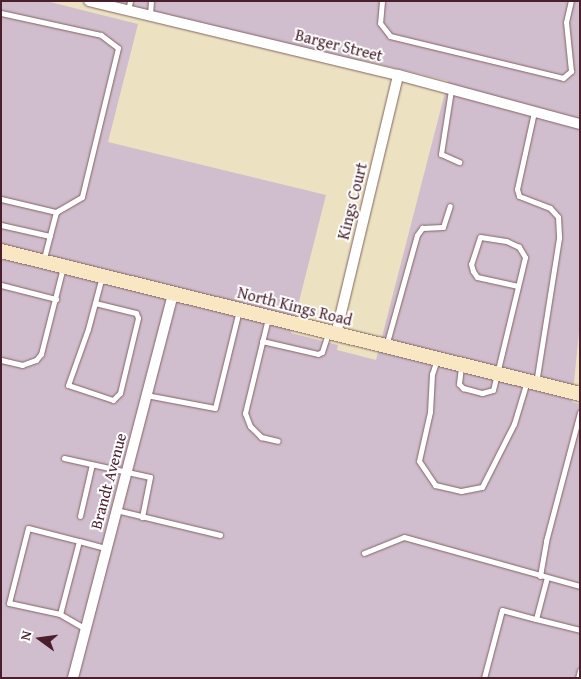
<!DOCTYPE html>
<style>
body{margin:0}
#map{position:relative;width:581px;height:679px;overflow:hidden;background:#ece2c2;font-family:"Gentium Book Plus",serif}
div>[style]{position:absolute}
.industrial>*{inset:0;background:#d0bdcd}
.roads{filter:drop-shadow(0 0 1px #836360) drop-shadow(0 0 1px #836360)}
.lane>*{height:5px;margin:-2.5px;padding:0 2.5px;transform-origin:2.5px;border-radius:2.5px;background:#fff}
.street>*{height:10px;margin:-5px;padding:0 5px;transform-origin:5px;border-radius:5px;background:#fff}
.secondary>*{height:14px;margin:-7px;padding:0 7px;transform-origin:7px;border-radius:7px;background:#f9e7c3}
span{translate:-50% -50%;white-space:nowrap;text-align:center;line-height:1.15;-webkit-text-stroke:4px #fff;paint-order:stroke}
.street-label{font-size:16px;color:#4a1f2b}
.frame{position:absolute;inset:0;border:2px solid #4a1f2b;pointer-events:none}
.north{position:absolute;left:15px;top:614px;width:50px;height:50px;-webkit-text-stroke:4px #fff;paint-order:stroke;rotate:284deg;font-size:14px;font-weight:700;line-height:20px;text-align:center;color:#4a1f2b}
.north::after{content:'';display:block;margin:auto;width:18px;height:22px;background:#4a1f2b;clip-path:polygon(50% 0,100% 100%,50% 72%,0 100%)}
</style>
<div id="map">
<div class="industrial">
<div style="clip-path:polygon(1px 1px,46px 1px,138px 24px,108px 142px,326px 195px,291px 333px,338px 345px,337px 350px,376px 360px,448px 81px,361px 60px,359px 66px,102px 1px,580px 1px,580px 322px,572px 402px,580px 404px,580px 678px,1px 678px)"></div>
</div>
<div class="roads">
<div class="lane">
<div style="left:382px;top:1px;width:22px;rotate:95deg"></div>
<div style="left:380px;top:23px;width:16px;rotate:52deg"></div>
<div style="left:390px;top:36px;width:178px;rotate:13.6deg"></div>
<div style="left:563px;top:78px;width:11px;rotate:-41deg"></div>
<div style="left:571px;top:71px;width:49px;rotate:-95.8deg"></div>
<div style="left:566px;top:22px;width:22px;rotate:-77deg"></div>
<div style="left:128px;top:10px;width:9px;rotate:-77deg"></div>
<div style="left:1px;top:13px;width:102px;rotate:12.4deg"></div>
<div style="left:101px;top:35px;width:21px;rotate:37deg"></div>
<div style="left:118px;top:48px;width:153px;rotate:103.6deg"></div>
<div style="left:82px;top:197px;width:30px;rotate:150deg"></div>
<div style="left:150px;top:15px;width:14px;rotate:-86deg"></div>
<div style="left:451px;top:90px;width:65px;rotate:98.9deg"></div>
<div style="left:441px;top:154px;width:20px;rotate:24deg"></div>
<div style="left:534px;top:112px;width:79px;rotate:102.4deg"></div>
<div style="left:517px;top:189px;width:7px;rotate:74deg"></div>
<div style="left:519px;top:196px;width:33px;rotate:21deg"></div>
<div style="left:550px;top:208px;width:12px;rotate:48deg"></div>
<div style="left:558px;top:217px;width:21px;rotate:87deg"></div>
<div style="left:559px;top:238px;width:147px;rotate:99deg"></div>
<div style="left:1px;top:199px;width:57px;rotate:13.3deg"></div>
<div style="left:56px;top:212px;width:52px;rotate:104.6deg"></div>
<div style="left:1px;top:225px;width:50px;rotate:12.7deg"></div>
<div style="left:1px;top:285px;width:57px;rotate:14.3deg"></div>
<div style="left:95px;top:303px;width:42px;rotate:13.7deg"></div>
<div style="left:136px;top:313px;width:5px;rotate:68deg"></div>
<div style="left:138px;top:318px;width:77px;rotate:103.5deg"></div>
<div style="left:120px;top:393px;width:10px;rotate:135deg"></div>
<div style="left:113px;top:400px;width:47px;rotate:-161.6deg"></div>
<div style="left:68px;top:385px;width:59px;rotate:-70.3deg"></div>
<div style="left:88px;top:329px;width:55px;rotate:-75.2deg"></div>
<div style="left:268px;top:318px;width:98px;rotate:103.6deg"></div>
<div style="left:245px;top:413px;width:14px;rotate:69deg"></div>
<div style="left:250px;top:426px;width:16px;rotate:45deg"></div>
<div style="left:261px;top:437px;width:17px;rotate:13deg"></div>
<div style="left:262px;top:341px;width:57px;rotate:13.1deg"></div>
<div style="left:318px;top:354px;width:4px;rotate:-27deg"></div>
<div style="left:322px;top:352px;width:20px;rotate:-72deg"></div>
<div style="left:386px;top:346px;width:115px;rotate:-74.4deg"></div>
<div style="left:417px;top:235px;width:9px;rotate:-54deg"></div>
<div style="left:422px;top:228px;width:21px;rotate:-3deg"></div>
<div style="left:443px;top:227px;width:22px;rotate:-72deg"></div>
<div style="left:437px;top:359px;width:16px;rotate:108deg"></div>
<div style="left:432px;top:374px;width:38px;rotate:93deg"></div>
<div style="left:430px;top:412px;width:50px;rotate:102.7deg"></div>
<div style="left:419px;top:461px;width:29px;rotate:56deg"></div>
<div style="left:435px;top:485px;width:27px;rotate:13deg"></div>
<div style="left:461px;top:491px;width:21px;rotate:-11deg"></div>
<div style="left:482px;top:487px;width:71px;rotate:-63.1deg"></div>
<div style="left:514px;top:424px;width:45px;rotate:-73.2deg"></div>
<div style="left:1px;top:360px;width:22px;rotate:13deg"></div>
<div style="left:22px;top:365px;width:15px;rotate:-20deg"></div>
<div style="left:36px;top:360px;width:8px;rotate:-50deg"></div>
<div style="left:41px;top:354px;width:90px;rotate:-75.8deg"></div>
<div style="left:461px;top:367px;width:17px;rotate:97deg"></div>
<div style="left:459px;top:384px;width:6px;rotate:45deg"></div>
<div style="left:463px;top:388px;width:20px;rotate:15deg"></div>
<div style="left:482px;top:393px;width:11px;rotate:-15deg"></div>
<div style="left:493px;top:390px;width:16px;rotate:-76deg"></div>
<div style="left:497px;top:374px;width:120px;rotate:-76.5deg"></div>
<div style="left:525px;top:257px;width:12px;rotate:-121deg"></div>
<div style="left:519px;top:247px;width:14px;rotate:-155deg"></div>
<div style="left:506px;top:241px;width:26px;rotate:-171deg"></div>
<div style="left:480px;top:237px;width:28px;rotate:108deg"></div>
<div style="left:471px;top:264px;width:7px;rotate:74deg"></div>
<div style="left:473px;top:271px;width:7px;rotate:56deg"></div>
<div style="left:477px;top:277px;width:42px;rotate:12.4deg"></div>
<div style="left:146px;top:395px;width:70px;rotate:10.7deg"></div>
<div style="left:215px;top:408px;width:101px;rotate:-76.2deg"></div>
<div style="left:64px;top:458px;width:88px;rotate:12.5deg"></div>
<div style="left:150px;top:477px;width:41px;rotate:101.3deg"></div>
<div style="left:116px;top:510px;width:107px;rotate:13.5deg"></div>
<div style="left:80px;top:516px;width:53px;rotate:-77deg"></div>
<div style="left:364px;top:553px;width:43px;rotate:-21.8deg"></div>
<div style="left:404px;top:537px;width:183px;rotate:15.6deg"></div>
<div style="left:540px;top:576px;width:36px;rotate:-80deg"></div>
<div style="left:546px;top:541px;width:133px;rotate:-75.2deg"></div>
<div style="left:60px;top:614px;width:52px;rotate:-167.8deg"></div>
<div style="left:9px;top:603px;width:77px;rotate:-75.8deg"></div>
<div style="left:28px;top:528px;width:53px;rotate:14.3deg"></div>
<div style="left:536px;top:619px;width:45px;rotate:14deg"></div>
<div style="left:84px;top:628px;width:28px;rotate:-150deg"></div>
<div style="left:60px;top:614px;width:75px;rotate:-75.4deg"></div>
<div style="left:79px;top:541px;width:28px;rotate:15deg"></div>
<div style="left:484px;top:678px;width:70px;rotate:-75.2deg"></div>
<div style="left:502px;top:610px;width:35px;rotate:15deg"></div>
<div style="left:536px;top:619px;width:43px;rotate:-75.3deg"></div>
<div style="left:578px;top:678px;width:8px;rotate:-76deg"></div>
</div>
<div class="street">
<div style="left:89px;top:1px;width:318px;rotate:13.5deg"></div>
<div style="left:398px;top:75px;width:188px;rotate:15.1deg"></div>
<div style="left:336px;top:334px;width:266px;rotate:-76.5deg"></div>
<div style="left:73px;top:678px;width:398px;rotate:-75.4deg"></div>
</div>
<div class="secondary">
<div style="left:1px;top:251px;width:596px;rotate:13.87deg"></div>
</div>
</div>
<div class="street-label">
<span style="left:339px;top:45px;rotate:14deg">Barger Street</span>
<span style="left:352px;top:201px;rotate:-76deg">Kings Court</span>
<span style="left:295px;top:306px;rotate:14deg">North Kings Road</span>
<span style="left:108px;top:481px;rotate:-75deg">Brandt Avenue</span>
</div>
<div class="frame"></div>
<div class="north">N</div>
</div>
